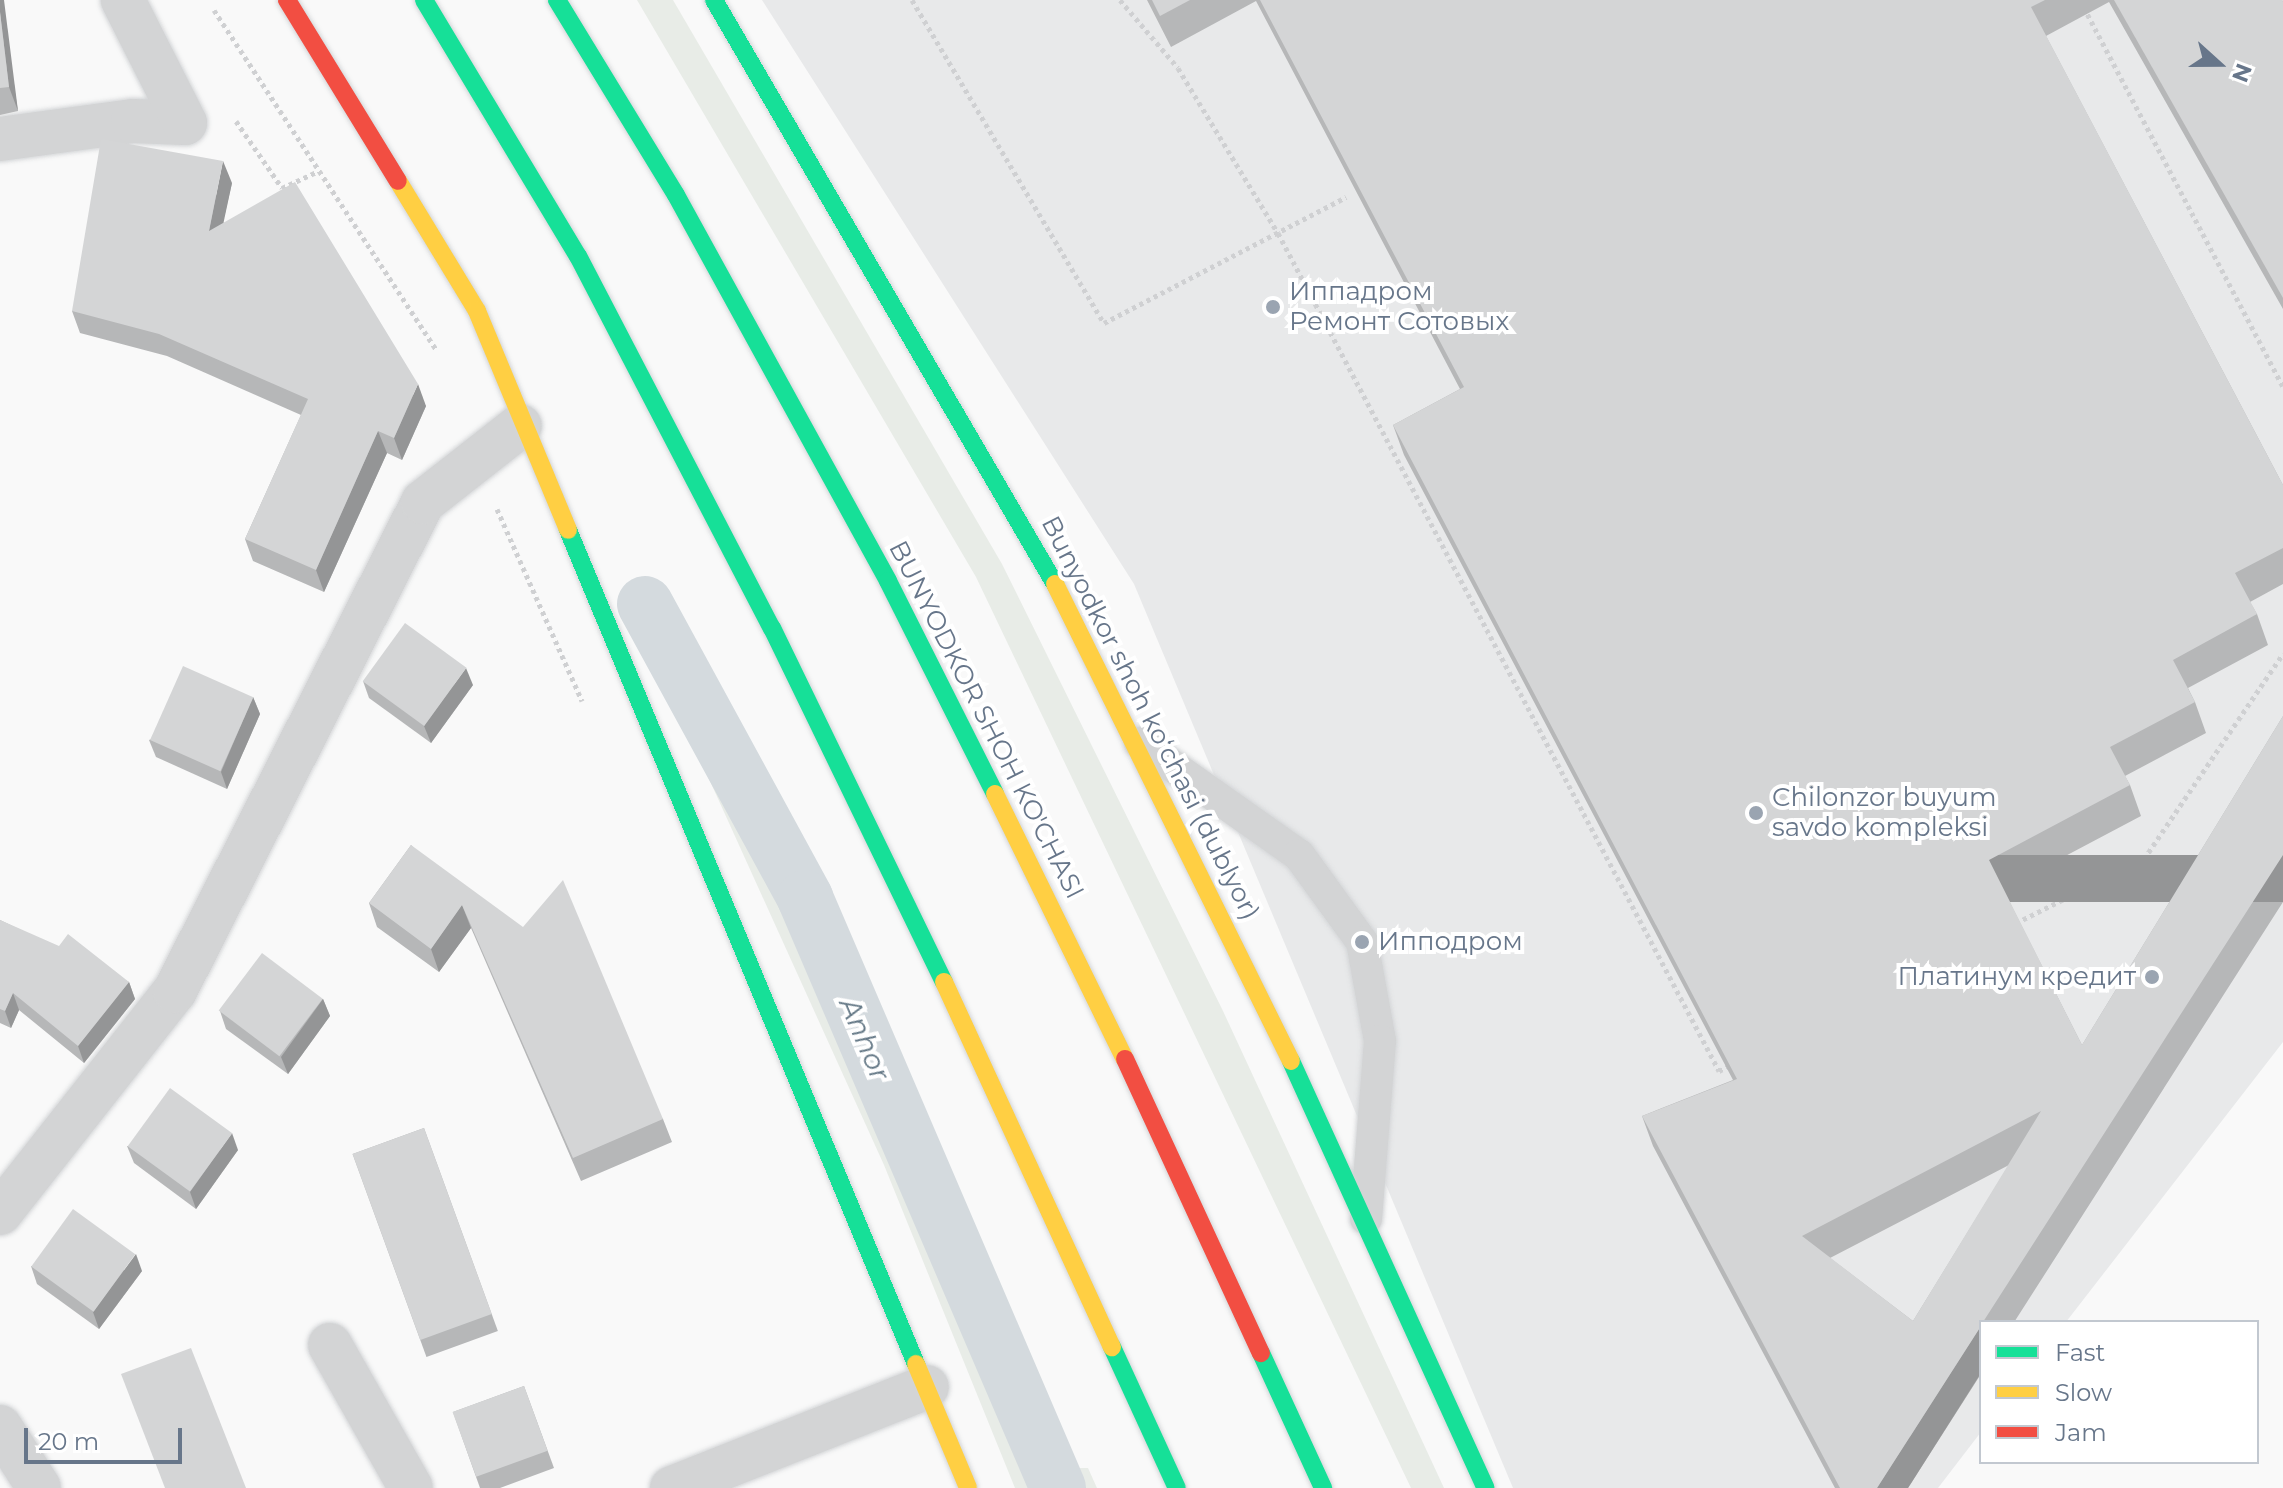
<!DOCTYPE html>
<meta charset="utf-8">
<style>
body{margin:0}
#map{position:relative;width:2283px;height:1488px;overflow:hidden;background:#f9f9f9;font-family:Montserrat,sans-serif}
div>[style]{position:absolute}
.built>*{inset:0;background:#e8e9ea}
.green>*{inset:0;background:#e8ece7}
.canal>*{height:56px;margin:-28px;padding:0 28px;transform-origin:28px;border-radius:28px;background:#d4dade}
.path>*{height:5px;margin-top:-2.5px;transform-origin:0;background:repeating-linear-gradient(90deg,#cfd0d2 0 4px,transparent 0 8px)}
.roads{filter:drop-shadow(0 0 2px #d4d6d8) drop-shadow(0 0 2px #d4d6d8)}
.lane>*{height:32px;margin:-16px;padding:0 16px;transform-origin:16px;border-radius:16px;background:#d3d4d5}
.street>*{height:44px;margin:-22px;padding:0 22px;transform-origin:22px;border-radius:22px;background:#d3d4d5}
.fast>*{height:18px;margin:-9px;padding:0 9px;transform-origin:9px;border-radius:9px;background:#16e098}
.slow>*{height:18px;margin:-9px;padding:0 9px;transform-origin:9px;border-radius:9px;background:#ffcf43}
.jam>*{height:18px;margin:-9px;padding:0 9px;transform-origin:9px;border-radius:9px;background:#f24e42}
.wall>*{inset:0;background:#b6b7b8;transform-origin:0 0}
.shaded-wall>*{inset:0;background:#949596;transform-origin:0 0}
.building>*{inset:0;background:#d4d5d6;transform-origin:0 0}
.dots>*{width:22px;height:22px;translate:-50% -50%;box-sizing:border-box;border:4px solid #fff;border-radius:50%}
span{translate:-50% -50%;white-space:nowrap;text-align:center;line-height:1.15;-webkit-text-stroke:8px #fff;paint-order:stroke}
.poi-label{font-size:26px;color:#67768a}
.left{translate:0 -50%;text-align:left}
.right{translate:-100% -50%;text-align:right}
.street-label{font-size:26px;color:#67768a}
.water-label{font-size:28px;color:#637785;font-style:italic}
.legend{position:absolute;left:1979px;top:1320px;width:280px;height:144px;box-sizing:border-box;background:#fff;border:2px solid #c2c8d0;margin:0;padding:10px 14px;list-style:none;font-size:24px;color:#67768a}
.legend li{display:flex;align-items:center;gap:16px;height:40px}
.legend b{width:40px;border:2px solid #c2c8d0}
.north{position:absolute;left:2179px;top:24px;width:80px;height:80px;-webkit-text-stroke:6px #fff;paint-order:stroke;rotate:111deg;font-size:22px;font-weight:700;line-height:32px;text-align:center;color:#67768a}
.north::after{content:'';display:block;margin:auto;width:28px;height:36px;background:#67768a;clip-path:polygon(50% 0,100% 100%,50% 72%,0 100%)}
.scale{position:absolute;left:24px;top:1428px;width:158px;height:36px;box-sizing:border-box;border:4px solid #67768a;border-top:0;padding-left:10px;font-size:24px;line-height:28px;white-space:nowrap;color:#67768a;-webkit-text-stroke:6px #fff;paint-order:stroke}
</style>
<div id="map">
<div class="built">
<div style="clip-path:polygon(762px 0,2283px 0,2283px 1042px,2066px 1322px,1981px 1322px,1981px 1432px,1938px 1488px,1513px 1488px,1134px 584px)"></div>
</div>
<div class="green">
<div style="clip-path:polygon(637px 0,673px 0,1002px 564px,1223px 1011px,1444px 1488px,1411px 1488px,976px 577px)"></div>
<div style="clip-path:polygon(670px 668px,786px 886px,1042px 1468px,1088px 1468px,1097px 1488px,1015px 1488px,884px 1165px,666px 684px)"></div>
</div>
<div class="canal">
<div style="left:645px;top:604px;width:335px;rotate:61.4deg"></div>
<div style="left:805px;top:898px;width:642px;rotate:66.79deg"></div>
</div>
<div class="path">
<div style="left:912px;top:0;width:376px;rotate:59.3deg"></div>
<div style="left:1104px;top:323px;width:273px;rotate:-27.5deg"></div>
<div style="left:1120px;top:0;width:89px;rotate:49.5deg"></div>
<div style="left:1178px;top:68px;width:193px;rotate:58.8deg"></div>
<div style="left:1278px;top:233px;width:947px;rotate:62.24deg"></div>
<div style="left:1719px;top:1071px;width:13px;rotate:-27deg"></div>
<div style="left:2080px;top:0;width:436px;rotate:62.3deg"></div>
<div style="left:214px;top:10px;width:407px;rotate:56.8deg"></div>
<div style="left:236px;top:121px;width:81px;rotate:55.5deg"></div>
<div style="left:282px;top:188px;width:38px;rotate:-25deg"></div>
<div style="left:497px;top:509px;width:210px;rotate:66.1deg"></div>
<div style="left:2016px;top:923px;width:143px;rotate:-26.6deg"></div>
<div style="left:2144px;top:859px;width:248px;rotate:-55.9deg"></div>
</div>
<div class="roads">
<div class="lane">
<div style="left:1140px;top:743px;width:194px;rotate:35.2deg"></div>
<div style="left:1299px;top:855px;width:107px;rotate:54.1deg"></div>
<div style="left:1362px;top:942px;width:101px;rotate:79.7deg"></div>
<div style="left:1380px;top:1041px;width:178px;rotate:94.5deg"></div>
</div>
<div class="street">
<div style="left:0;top:139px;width:134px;rotate:-7.7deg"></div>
<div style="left:133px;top:121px;width:52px;rotate:2.2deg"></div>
<div style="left:185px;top:123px;width:138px;rotate:-116.8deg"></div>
<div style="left:0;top:1213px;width:283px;rotate:-51.8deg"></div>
<div style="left:175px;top:991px;width:548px;rotate:-63.11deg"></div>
<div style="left:423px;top:502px;width:123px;rotate:-38.1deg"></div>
<div style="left:330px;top:1345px;width:164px;rotate:60.5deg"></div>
<div style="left:0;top:1427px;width:72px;rotate:57.4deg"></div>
<div style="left:672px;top:1488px;width:274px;rotate:-21.6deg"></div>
</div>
<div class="fast">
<div style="left:424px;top:0;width:299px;rotate:59deg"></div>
<div style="left:578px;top:256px;width:420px;rotate:62.5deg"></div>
<div style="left:772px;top:628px;width:394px;rotate:64.1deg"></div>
<div style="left:557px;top:0;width:228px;rotate:58.6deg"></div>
<div style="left:676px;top:195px;width:440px;rotate:61.2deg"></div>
<div style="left:888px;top:581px;width:238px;rotate:63.3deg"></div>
<div style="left:714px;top:0;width:676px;rotate:59.72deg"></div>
<div style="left:568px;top:530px;width:904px;rotate:67.35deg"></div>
<div style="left:1291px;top:1061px;width:469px;rotate:65.5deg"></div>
<div style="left:1112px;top:1347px;width:155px;rotate:65.3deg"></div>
<div style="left:1261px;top:1353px;width:149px;rotate:65.3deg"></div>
</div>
<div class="slow">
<div style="left:398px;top:181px;width:152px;rotate:58.7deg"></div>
<div style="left:477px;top:311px;width:237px;rotate:67.4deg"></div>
<div style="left:1055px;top:584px;width:532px;rotate:63.68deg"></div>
<div style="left:995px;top:794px;width:295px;rotate:63.9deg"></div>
<div style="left:944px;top:982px;width:402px;rotate:65.3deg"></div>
<div style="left:916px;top:1364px;width:134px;rotate:67.2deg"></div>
</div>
<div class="jam">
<div style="left:287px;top:0;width:212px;rotate:58.5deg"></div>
<div style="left:1125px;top:1059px;width:324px;rotate:65.2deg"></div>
</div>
</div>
<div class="wall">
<div style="clip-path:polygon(0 0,18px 111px,0 115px)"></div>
<div style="clip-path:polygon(evenodd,1147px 0,2282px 0,2283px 2px,2283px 309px,2109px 2px,2046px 36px,2283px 485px,2283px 584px,2250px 602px,2257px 614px,2268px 645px,2188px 688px,2195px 702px,2206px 733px,2125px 776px,2130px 785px,2141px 816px,2003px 889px,2082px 1045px,2283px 716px,2283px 902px,1908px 1488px,1835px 1488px,1653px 1146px,1642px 1116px,1733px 1080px,1404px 455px,1393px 425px,1460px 389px,1256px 1px,1171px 47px,1147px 0,2009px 1165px,1913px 1321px,1830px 1258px,2009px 1165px)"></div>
<div style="clip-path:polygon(232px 183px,223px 222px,426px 406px,402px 460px,387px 453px,324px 592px,253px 561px,245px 539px,301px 415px,167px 356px,80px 333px,72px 311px)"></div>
<div style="clip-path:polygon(363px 681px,473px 685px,431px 743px,369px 698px)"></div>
<div style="clip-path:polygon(253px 697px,260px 714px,227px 789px,156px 757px,149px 740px)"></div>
<div style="clip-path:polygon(411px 845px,663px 1119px,672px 1142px,581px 1181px,471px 928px,439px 972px,377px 927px,369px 903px)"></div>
<div style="clip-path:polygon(0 920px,129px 982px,135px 999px,84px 1063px,19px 1010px,11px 1028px,0 1023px)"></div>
<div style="clip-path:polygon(323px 999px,330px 1016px,288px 1074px,226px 1029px,220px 1011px)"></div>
<div style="left:424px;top:1128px;width:216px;height:76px;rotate:70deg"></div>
<div style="clip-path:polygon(127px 1146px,238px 1150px,196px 1209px,134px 1163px)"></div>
<div style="clip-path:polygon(31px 1266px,142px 1271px,99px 1329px,37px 1284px)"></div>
<div style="clip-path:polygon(524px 1386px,554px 1468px,500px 1488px,480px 1488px,453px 1412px)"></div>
</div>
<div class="shaded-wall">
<div style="clip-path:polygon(0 0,4px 0,18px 111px,9px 87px,0 12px)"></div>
<div style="clip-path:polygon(223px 161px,232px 183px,217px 253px,209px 231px)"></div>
<div style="clip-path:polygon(418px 384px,426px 406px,402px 460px,394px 438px)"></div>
<div style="clip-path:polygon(378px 431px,387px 453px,324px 592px,316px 570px)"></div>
<div style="clip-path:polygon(466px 668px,473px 685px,431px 743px,424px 726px)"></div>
<div style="clip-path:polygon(253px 697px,260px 714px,227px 789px,221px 772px)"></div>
<div style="left:2283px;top:855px;width:47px;height:555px;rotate:90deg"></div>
<div style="clip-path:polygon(462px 905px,471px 928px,439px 972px,431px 949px)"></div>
<div style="clip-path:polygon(129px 982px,135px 999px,84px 1063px,78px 1046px)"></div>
<div style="clip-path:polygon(13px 993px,19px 1010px,11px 1028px,5px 1011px)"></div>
<div style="clip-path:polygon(323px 999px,330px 1016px,288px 1074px,281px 1057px)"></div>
<div style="clip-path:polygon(232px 1133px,238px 1150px,196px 1209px,190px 1192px)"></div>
<div style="clip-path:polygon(136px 1254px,142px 1271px,99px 1329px,93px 1312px)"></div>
<div style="clip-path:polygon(1981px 1326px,1981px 1373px,1908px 1488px,1877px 1488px)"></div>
</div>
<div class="building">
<div style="clip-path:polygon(1152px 0,1190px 0,1160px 16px)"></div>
<div style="clip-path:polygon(evenodd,1260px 0,2045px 0,2031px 7px,2283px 485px,2283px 548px,2235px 573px,2257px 614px,2173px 660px,2195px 702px,2110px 747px,2130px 785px,1989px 860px,2082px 1045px,2283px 716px,2283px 855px,1983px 1322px,1981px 1322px,1981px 1326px,1877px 1488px,1840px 1488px,1642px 1116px,1737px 1079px,1393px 425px,1464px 387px,1260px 0,2041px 1111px,1913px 1321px,1802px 1236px,2041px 1111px)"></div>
<div style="clip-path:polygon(2114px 0,2282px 0,2283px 2px,2283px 298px)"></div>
<div style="clip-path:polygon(0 12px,9px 87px,0 88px)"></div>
<div style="clip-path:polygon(101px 139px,223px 161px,209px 231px,295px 182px,418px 384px,394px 438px,378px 431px,316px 570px,245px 539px,308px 399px,159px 334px,72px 311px)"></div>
<div style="left:405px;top:623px;width:76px;height:72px;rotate:36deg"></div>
<div style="left:183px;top:666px;width:77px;height:81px;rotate:24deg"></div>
<div style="clip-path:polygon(411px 845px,523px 927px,563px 880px,663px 1119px,573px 1158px,462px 905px,431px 949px,369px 903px)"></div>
<div style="clip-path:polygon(0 920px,59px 946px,68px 934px,129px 982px,78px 1046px,13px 993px,5px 1011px,0 1009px)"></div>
<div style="left:262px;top:953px;width:76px;height:72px;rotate:37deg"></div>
<div style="left:170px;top:1088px;width:77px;height:72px;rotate:36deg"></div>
<div style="left:424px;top:1128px;width:198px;height:76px;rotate:70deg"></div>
<div style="left:73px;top:1209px;width:77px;height:71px;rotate:36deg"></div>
<div style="clip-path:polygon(191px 1348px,246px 1488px,165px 1488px,121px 1374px)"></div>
<div style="left:524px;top:1386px;width:69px;height:76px;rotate:70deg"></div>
</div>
<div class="dots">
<div style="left:1273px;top:307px;background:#9aa4b1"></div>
<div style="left:1756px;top:813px;background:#9aa4b1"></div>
<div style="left:1362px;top:942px;background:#9aa4b1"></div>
<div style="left:2152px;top:977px;background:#9aa4b1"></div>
</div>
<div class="poi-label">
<span class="left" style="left:1289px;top:307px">Иппадром<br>Ремонт Сотовых</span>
<span class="left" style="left:1772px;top:813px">Chilonzor buyum<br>savdo kompleksi</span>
<span class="left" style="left:1378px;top:942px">Ипподром</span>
<span class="right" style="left:2136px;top:977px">Платинум кредит</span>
</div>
<div class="street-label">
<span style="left:1150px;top:718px;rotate:63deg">Bunyodkor shoh koʻchasi (dublyor)</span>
<span style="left:986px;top:720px;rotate:63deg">BUNYODKOR SHOH KO'CHASI</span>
</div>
<div class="water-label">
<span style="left:865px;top:1039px;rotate:67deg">Anhor</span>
</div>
<ul class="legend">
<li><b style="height:10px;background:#16e098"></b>Fast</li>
<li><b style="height:10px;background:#ffcf43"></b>Slow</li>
<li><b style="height:10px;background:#f24e42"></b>Jam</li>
</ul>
<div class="north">N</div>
<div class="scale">20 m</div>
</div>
